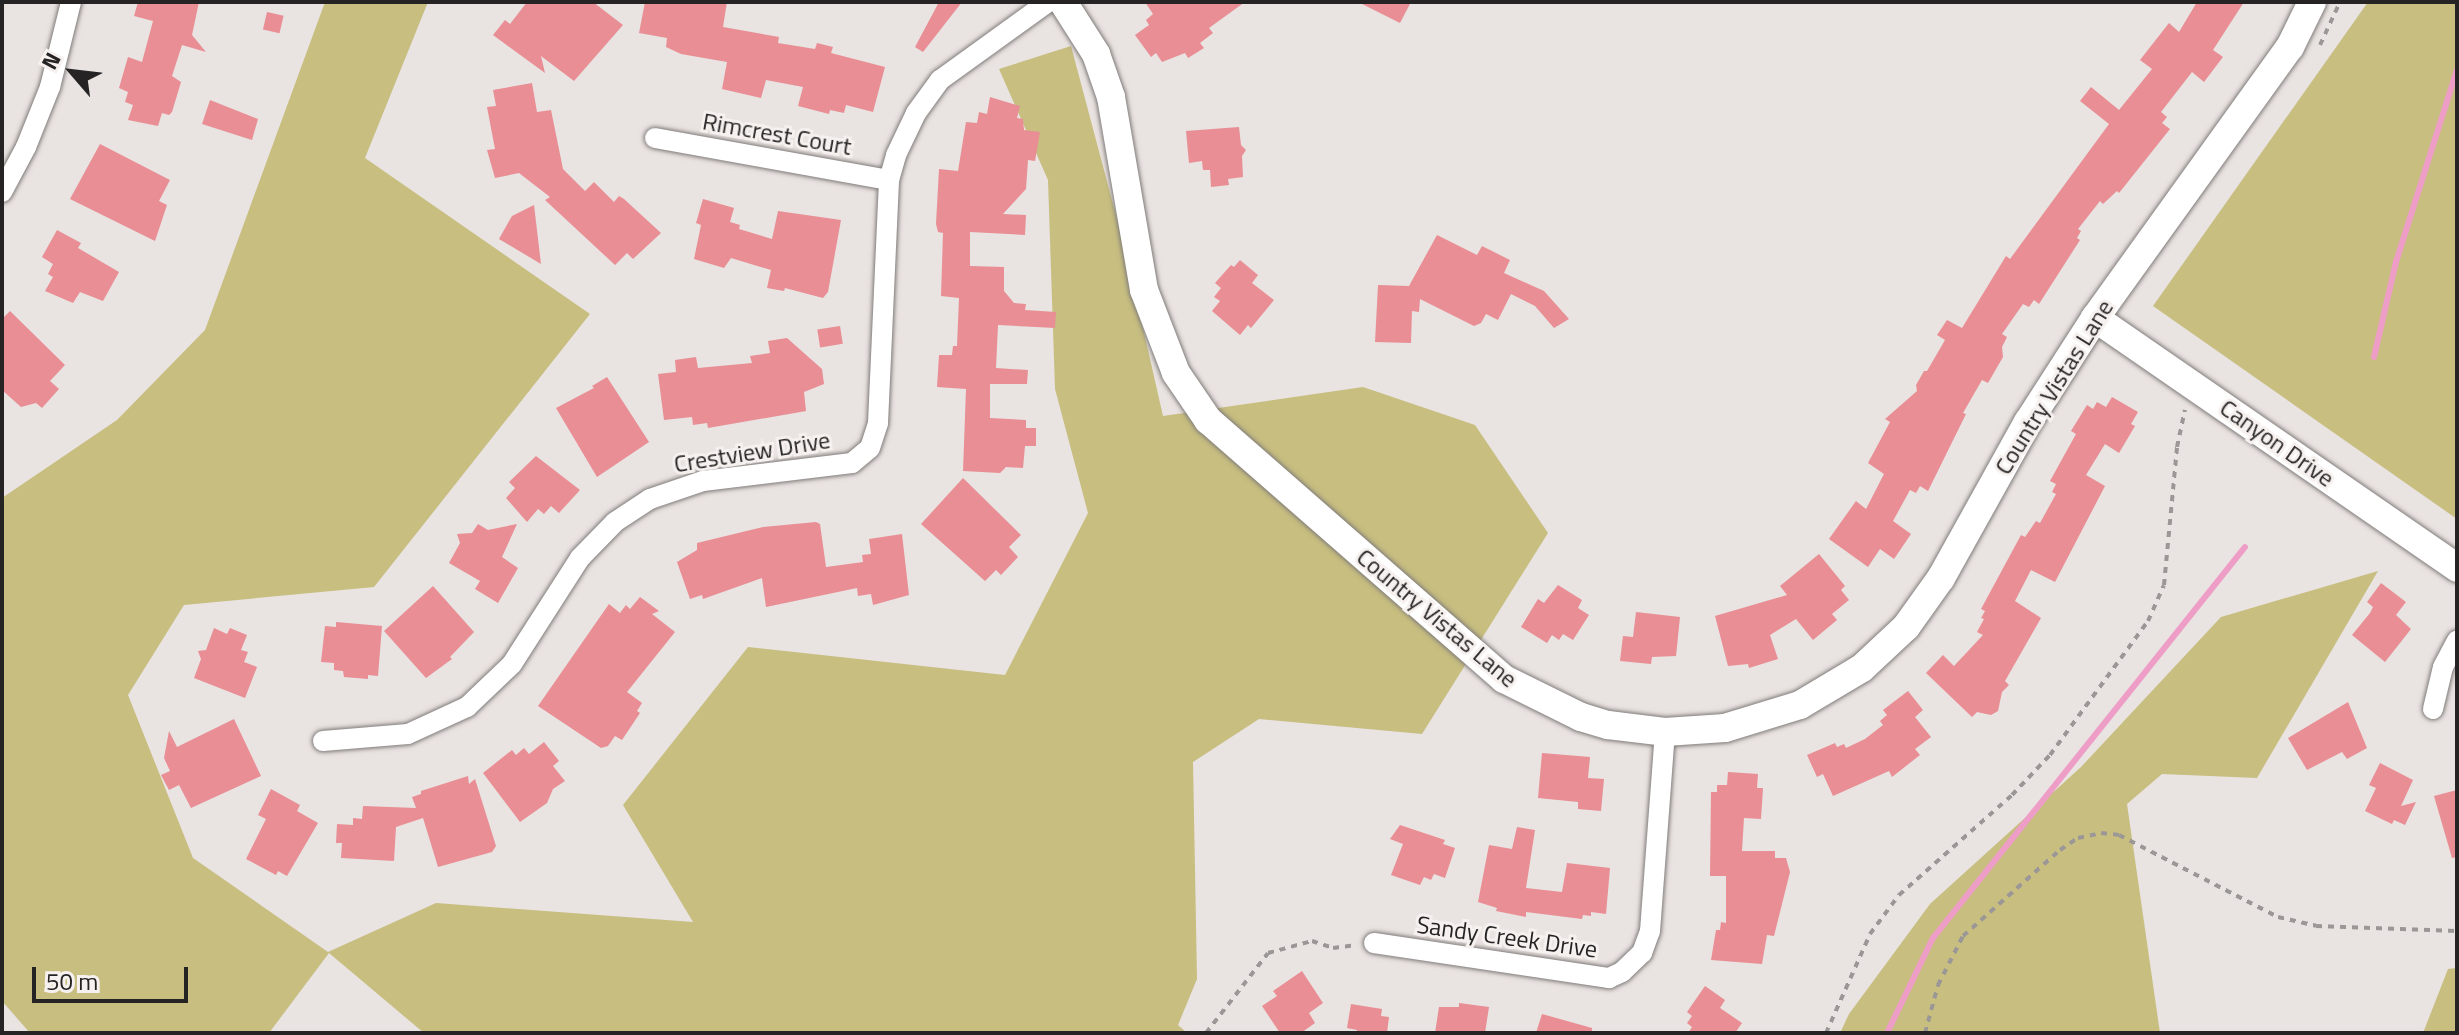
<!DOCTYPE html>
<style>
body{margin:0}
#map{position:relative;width:2459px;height:1035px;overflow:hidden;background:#e9e3e1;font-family:"Titillium Web",sans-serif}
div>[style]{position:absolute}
.green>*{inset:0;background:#c7be80}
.stream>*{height:6px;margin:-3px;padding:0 3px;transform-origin:3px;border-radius:3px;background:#ee9dc6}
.building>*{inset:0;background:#e88e94;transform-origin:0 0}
.path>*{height:4px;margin-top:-2px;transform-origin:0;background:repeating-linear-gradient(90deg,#9b9796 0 6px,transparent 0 12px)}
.roads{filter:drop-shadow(0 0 2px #807c7a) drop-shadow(0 0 2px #807c7a)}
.street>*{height:20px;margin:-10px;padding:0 10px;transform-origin:10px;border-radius:10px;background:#fff}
.secondary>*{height:28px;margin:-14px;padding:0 14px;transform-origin:14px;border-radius:14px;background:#fff}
span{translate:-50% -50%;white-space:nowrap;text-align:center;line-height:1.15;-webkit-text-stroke:6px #f6f1ee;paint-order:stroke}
.street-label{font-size:24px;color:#252323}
.frame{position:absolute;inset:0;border:4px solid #252323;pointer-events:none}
.north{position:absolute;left:32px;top:32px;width:80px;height:80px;-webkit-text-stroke:6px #f6f1ee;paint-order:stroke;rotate:298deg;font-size:22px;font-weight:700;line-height:32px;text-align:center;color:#252323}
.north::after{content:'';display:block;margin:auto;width:28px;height:36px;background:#252323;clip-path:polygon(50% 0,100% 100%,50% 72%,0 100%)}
.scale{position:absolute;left:32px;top:967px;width:156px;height:36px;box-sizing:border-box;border:4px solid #252323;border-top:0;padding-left:10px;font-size:24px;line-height:28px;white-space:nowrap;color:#252323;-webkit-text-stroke:6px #f6f1ee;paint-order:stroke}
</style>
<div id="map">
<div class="green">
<div style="clip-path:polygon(325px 2px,428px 2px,365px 158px,590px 314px,374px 587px,184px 605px,128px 695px,193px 858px,328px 952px,436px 903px,693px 922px,623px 805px,748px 647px,1005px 675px,1088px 513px,1055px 389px,1048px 180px,999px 69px,1071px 46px,1125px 249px,1163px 416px,1363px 387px,1475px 425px,1548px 533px,1422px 734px,1259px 719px,1193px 762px,1197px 979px,1178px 1025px,1187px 1033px,424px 1033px,329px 953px,269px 1033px,30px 1033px,2px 1001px,2px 498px,117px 420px,205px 330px)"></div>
<div style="clip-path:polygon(2368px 2px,2457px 2px,2457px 519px,2153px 306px)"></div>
<div style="clip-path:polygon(2378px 571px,2257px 778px,2162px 774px,2127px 804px,2160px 1033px,1840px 1033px,1849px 1014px,1930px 904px,2081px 767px,2221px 617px)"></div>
<div style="clip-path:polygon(2457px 968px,2457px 1033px,2423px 1033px,2448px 969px)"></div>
</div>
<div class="stream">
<div style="left:2374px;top:357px;width:98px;rotate:-77deg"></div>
<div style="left:2396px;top:262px;width:201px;rotate:-72.4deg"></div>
<div style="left:1887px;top:1033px;width:106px;rotate:-64.2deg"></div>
<div style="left:1933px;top:938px;width:500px;rotate:-51.41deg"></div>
</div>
<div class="building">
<div style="clip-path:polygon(138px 2px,199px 2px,192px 35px,206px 52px,182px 45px,172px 76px,181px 82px,172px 112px,169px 115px,162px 113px,158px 126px,128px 120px,133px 105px,125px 102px,128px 92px,119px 88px,128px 57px,142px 62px,153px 21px,134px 16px)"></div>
<div style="clip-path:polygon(527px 2px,593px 2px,623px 25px,574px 81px,541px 56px,545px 73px,493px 35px,505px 20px,510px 24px)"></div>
<div style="clip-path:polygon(645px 2px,727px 2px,723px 27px,779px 37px,778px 43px,815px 49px,817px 43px,833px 47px,831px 53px,885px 67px,873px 112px,846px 105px,844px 113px,830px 110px,829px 114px,798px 106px,803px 87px,766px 80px,761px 98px,722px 89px,727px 62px,681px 54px,666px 47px,667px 38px,639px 33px)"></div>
<div style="clip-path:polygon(939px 2px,962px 2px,923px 52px,915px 47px)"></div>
<div style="clip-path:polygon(1145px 2px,1245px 2px,1209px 28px,1213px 33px,1200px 43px,1204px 48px,1188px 58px,1185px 53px,1162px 62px,1156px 53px,1151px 57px,1135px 35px,1149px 25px,1146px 20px,1153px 14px)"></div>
<div style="clip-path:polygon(1358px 2px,1411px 2px,1400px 23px)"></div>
<div style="clip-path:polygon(2197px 2px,2244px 2px,2213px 50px,2223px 57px,2204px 82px,2192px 72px,2161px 112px,2167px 117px,2162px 123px,2170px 129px,2119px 193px,2117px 191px,2103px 204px,2100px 201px,2078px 229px,2081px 231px,2077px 238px,2080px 240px,2039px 304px,2034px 300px,2029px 307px,2023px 304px,2002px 334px,2007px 337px,2002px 347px,2003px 357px,1988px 383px,1982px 380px,1963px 413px,1966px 414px,1928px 491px,1920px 486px,1916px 493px,1910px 490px,1893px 521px,1911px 534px,1894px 559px,1880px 549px,1868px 567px,1829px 539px,1856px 501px,1866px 509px,1884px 474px,1868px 463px,1890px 422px,1885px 419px,1917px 391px,1916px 385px,1924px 371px,1927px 371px,1945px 340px,1937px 335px,1947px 320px,1962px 328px,2006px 256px,2010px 259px,2109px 124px,2080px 101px,2091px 87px,2119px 110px,2152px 69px,2140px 60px,2169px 23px,2179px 32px)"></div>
<div style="left:267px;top:12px;width:17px;height:18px;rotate:13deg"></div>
<div style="clip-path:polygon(532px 83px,537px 112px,551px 110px,563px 169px,585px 191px,594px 182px,614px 202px,619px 196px,624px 199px,661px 233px,633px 259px,627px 253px,615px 265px,545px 200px,550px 197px,519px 173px,495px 178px,487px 150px,495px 149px,487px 107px,496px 106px,493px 90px)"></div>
<div style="clip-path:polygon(990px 97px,1020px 106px,1017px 118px,1023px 119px,1024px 130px,1040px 132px,1035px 161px,1028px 160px,1026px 189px,1003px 214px,1026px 215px,1025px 235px,970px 232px,970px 266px,1004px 267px,1004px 291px,1014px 303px,1026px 304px,1025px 310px,1056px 312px,1055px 328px,998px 325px,996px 368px,1028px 370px,1027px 384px,990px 384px,990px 418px,1026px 420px,1026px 428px,1036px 428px,1036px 446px,1025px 446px,1023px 468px,1006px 467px,1000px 473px,963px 471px,966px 389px,937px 387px,939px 355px,952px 355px,953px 346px,957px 346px,959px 298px,941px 296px,943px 233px,938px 232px,936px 224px,939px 169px,958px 171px,966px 122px,977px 123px,979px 112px,987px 114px)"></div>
<div style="clip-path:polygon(210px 100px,258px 119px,252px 140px,202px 124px)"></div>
<div style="clip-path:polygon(1239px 127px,1241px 145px,1246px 150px,1242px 156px,1243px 177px,1228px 179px,1229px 185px,1211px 187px,1210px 170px,1203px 170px,1202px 161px,1189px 163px,1186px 131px)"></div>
<div style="clip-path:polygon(100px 144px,170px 180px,159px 201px,167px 205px,155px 241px,70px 199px)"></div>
<div style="clip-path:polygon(703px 199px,734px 208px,730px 222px,740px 225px,739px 229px,772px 239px,778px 211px,841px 220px,828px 292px,823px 298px,785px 288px,784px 291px,767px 288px,771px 270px,731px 258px,724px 268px,694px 259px,701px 225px,696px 223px)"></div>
<div style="clip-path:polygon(534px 205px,541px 264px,499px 239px,512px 216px)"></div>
<div style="clip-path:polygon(57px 230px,81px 243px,78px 248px,119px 272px,103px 301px,80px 292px,73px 303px,45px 291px,53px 277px,48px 274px,53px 264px,42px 257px)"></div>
<div style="clip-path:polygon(1437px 235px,1477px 255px,1482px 246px,1510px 260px,1504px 273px,1544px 291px,1569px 319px,1554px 328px,1535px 306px,1511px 294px,1498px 320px,1486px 314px,1481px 323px,1474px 326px,1420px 299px,1419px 312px,1412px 311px,1411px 343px,1375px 342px,1378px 285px,1409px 286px)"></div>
<div style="clip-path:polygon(1240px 260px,1258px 275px,1252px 283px,1274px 300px,1251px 328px,1248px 325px,1240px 335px,1212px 311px,1220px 301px,1214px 297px,1221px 288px,1215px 283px,1231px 265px,1234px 267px)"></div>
<div style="clip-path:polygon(10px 311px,65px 365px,50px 381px,59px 389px,42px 408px,36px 403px,21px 407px,2px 390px,2px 319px)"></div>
<div style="left:840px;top:326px;width:18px;height:23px;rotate:81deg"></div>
<div style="clip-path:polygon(787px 338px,822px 369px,824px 384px,804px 392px,806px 411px,708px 428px,707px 423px,693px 425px,692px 417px,664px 420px,658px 374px,676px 372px,675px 360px,696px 357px,698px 368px,752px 363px,750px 356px,770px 353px,768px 341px)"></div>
<div style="clip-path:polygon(607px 377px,649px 442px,597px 477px,556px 408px,594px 388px,592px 386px)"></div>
<div style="clip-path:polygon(2112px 397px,2138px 412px,2131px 424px,2135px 426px,2119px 453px,2105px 444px,2086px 475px,2105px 486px,2055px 582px,2031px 570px,2015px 601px,2041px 618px,2005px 681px,2009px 685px,2002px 692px,1998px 711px,1991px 715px,1977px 712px,1972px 717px,1926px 673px,1943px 655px,1954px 666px,1983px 635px,1977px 632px,1984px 619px,1981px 618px,1985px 611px,1981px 609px,2021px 535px,2025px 537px,2036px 521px,2040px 523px,2056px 494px,2052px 492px,2056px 484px,2050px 481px,2076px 434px,2071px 431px,2087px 405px,2093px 409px,2097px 402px,2106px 407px)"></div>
<div style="clip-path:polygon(536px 456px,580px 490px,559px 513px,551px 506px,544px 514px,538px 509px,527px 522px,506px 498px,515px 488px,509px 482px)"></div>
<div style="clip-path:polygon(963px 478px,1021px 535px,1009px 547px,1018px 557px,1001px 575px,996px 570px,985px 581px,921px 524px)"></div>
<div style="clip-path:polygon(816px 522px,820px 524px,826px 567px,863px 562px,862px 555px,871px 554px,869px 539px,902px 534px,909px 595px,873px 605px,871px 594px,858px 596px,857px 588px,766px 607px,762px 578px,703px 599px,702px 595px,690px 599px,677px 562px,697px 550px,697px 543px,763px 527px)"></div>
<div style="clip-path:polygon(478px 524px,488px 530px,517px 524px,502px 557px,518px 568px,498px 603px,475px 589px,480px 581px,449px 563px,460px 543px,457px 534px,472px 533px)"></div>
<div style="clip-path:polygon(1819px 554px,1845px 586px,1841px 590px,1849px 600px,1832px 614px,1837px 620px,1813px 640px,1796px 619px,1770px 635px,1778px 659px,1749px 668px,1748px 664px,1728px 666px,1715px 616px,1787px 595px,1780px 586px)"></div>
<div style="clip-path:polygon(2381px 583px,2406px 602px,2396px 615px,2411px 629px,2385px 662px,2352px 635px,2370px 613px,2373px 607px,2367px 602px)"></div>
<div style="clip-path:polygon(1558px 585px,1582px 600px,1578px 608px,1589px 615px,1573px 640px,1563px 634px,1559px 640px,1552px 635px,1547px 643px,1521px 627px,1538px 599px,1544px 603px)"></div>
<div style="clip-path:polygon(433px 586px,474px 632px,450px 657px,452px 659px,426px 678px,384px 631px)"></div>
<div style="clip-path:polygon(640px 597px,659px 611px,652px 614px,675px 632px,627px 692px,642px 703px,637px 711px,640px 713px,622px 740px,615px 736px,608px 746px,601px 748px,538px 706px,609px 604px,620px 613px,626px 605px,630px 609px)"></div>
<div style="clip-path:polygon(1636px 612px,1680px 617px,1676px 656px,1652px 657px,1651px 664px,1620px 661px,1623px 636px,1633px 637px)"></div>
<div style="clip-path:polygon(336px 622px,382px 626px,378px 676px,368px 675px,368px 679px,344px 677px,343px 671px,334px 670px,334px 663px,321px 662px,325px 626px,336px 627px)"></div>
<div style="clip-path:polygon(214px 628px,227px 634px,230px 628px,247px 635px,241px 650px,248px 652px,244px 662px,257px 667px,245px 698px,194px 678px,201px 659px,198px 651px,206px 650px)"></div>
<div style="clip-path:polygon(1908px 691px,1923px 710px,1915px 717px,1931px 737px,1915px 749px,1920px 755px,1892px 777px,1889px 771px,1833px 796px,1823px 774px,1817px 777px,1807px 755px,1835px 743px,1837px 747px,1844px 744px,1846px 748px,1865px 739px,1883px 725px,1880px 721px,1887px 715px,1883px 710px)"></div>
<div style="clip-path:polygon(2348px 702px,2367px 748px,2347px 759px,2342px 752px,2307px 770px,2288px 738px)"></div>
<div style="clip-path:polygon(234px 719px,261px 776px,191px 808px,179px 785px,169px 790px,161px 775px,170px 771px,164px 758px,169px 731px,177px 747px)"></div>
<div style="clip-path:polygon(544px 742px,559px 761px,553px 766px,565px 781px,553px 789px,547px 803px,520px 822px,483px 773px,512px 750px,516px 755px,524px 748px,529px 754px)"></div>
<div style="clip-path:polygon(1542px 753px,1590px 757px,1588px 778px,1604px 779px,1601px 811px,1578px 809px,1578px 802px,1538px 798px)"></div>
<div style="clip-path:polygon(2380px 763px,2413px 780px,2401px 806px,2416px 802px,2405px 825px,2394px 820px,2392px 824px,2365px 811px,2376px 788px,2369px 785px)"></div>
<div style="clip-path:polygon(1728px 772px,1758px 774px,1757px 788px,1763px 788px,1761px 819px,1744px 818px,1742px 851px,1775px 851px,1775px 858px,1786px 858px,1790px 872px,1774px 936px,1767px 935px,1762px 964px,1711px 960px,1716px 930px,1720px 930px,1721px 922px,1726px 923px,1726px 876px,1710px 876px,1711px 792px,1717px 792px,1717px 785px,1727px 785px)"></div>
<div style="clip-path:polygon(468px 776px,469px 784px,475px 779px,496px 846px,492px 852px,438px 867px,423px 818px,396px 827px,394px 861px,341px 858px,342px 843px,336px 843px,337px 824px,353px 825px,353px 818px,362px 819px,363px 806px,416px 808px,412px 797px,421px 794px,421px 791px)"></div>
<div style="clip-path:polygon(271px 789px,300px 805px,297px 811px,318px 823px,287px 876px,278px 871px,276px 875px,246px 859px,266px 819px,258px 815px)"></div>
<div style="clip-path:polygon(2457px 790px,2457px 857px,2452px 858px,2434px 796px)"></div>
<div style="clip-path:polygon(1400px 825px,1445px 840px,1443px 844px,1455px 848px,1445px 878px,1434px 874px,1431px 880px,1424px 877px,1420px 885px,1391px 875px,1403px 844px,1390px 839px)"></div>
<div style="clip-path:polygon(1517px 827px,1535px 830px,1526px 888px,1562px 892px,1567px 863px,1610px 868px,1606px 914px,1591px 912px,1591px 916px,1583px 915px,1582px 919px,1526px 912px,1526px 917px,1496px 911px,1497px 908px,1478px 902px,1489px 845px,1512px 849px)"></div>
<div style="clip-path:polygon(1302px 971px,1323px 1003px,1309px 1013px,1315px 1023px,1301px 1033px,1280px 1033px,1262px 1006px,1277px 996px,1273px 991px)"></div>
<div style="clip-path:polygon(1705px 986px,1725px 1000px,1720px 1008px,1742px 1023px,1735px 1033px,1688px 1033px,1692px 1027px,1687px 1023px,1692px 1016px,1687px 1012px)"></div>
<div style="clip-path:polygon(1459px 1003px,1489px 1007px,1485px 1033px,1435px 1033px,1439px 1007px,1459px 1007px)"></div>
<div style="clip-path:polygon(1351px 1004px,1382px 1009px,1381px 1016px,1389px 1017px,1387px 1033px,1357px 1033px,1357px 1030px,1347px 1028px)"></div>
<div style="clip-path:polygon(1542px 1014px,1592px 1028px,1592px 1033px,1536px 1033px)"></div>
</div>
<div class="path">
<div style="left:2320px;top:45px;width:47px;rotate:-65.1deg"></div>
<div style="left:1206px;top:1033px;width:101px;rotate:-52.2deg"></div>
<div style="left:1268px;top:953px;width:46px;rotate:-15.3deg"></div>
<div style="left:1312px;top:941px;width:22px;rotate:18deg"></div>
<div style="left:1333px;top:948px;width:24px;rotate:-7deg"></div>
<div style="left:1826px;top:1033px;width:108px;rotate:-66deg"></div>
<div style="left:1870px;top:934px;width:49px;rotate:-53.4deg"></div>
<div style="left:1899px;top:895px;width:151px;rotate:-41.5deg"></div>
<div style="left:2012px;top:795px;width:55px;rotate:-46.5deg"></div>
<div style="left:2050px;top:755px;width:166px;rotate:-53.8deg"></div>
<div style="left:2148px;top:621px;width:39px;rotate:-66deg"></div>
<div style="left:2164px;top:585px;width:139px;rotate:-84.6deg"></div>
<div style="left:2177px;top:447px;width:38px;rotate:-78deg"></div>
<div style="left:1925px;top:1033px;width:50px;rotate:-74.8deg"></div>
<div style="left:1938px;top:985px;width:55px;rotate:-63deg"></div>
<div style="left:1963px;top:936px;width:130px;rotate:-41.6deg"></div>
<div style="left:2060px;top:850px;width:22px;rotate:-34deg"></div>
<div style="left:2078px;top:838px;width:24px;rotate:-12deg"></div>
<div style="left:2101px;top:833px;width:18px;rotate:6deg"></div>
<div style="left:2119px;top:835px;width:179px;rotate:27.3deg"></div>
<div style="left:2278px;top:917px;width:39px;rotate:13deg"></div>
<div style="left:2316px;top:926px;width:141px;rotate:2deg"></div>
</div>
<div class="roads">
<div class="street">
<div style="left:655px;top:138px;width:238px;rotate:10.2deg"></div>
<div style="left:2px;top:192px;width:51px;rotate:-61.9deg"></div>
<div style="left:26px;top:147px;width:65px;rotate:-68.2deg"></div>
<div style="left:50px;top:87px;width:88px;rotate:-76.1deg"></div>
<div style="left:2433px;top:709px;width:43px;rotate:-76.6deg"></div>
<div style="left:2443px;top:667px;width:30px;rotate:-62deg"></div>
<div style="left:323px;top:741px;width:85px;rotate:-4.7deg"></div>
<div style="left:408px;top:734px;width:65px;rotate:-24.6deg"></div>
<div style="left:467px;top:707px;width:62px;rotate:-43.7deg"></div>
<div style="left:512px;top:664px;width:126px;rotate:-57.3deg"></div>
<div style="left:580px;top:558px;width:50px;rotate:-45.8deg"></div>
<div style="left:615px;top:522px;width:42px;rotate:-33.3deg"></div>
<div style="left:650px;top:499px;width:56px;rotate:-18.8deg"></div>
<div style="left:703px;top:481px;width:150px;rotate:-6.9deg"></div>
<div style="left:852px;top:463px;width:23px;rotate:-40deg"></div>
<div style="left:870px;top:448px;width:26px;rotate:-72deg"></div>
<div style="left:878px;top:423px;width:243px;rotate:-87.4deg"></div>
<div style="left:889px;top:180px;width:26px;rotate:-74deg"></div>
<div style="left:896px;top:155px;width:47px;rotate:-64.5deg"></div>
<div style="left:916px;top:113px;width:41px;rotate:-54deg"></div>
<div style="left:940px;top:80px;width:133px;rotate:-35.8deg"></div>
<div style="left:1374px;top:943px;width:238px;rotate:8.5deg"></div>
<div style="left:1609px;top:978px;width:14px;rotate:-25deg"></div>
<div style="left:1622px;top:972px;width:28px;rotate:-44deg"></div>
<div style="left:1642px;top:953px;width:23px;rotate:-70deg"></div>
<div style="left:1650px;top:931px;width:200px;rotate:-85.7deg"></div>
</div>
<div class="secondary">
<div style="left:1063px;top:2px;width:62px;rotate:57.6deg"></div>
<div style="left:1096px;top:54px;width:46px;rotate:70.8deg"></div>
<div style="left:1111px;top:97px;width:196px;rotate:80.3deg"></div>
<div style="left:1144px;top:290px;width:89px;rotate:68.9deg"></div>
<div style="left:1176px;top:373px;width:57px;rotate:55.8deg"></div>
<div style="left:1208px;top:420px;width:393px;rotate:41.2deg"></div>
<div style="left:1504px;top:679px;width:86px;rotate:26.3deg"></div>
<div style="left:1581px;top:717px;width:28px;rotate:17deg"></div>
<div style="left:1608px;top:725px;width:57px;rotate:7deg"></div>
<div style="left:1665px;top:732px;width:60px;rotate:-3.8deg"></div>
<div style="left:1725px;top:728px;width:78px;rotate:-17deg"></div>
<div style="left:1800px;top:705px;width:72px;rotate:-30.8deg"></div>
<div style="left:1862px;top:668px;width:60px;rotate:-43deg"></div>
<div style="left:1906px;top:627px;width:60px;rotate:-54.5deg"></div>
<div style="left:1941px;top:578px;width:179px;rotate:-60.9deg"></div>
<div style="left:2028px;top:422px;width:124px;rotate:-57.2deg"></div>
<div style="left:2095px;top:318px;width:334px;rotate:-54.3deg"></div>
<div style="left:2290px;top:47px;width:50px;rotate:-63.9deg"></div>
<div style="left:2095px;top:318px;width:440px;rotate:34.6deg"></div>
</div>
</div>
<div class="street-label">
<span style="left:777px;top:134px;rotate:10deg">Rimcrest Court</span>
<span style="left:2054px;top:387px;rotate:-58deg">Country Vistas Lane</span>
<span style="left:2277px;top:443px;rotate:35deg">Canyon Drive</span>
<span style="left:752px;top:452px;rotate:-9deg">Crestview Drive</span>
<span style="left:1437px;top:618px;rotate:40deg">Country Vistas Lane</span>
<span style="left:1507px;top:937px;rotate:8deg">Sandy Creek Drive</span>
</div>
<div class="frame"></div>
<div class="north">N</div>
<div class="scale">50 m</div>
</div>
